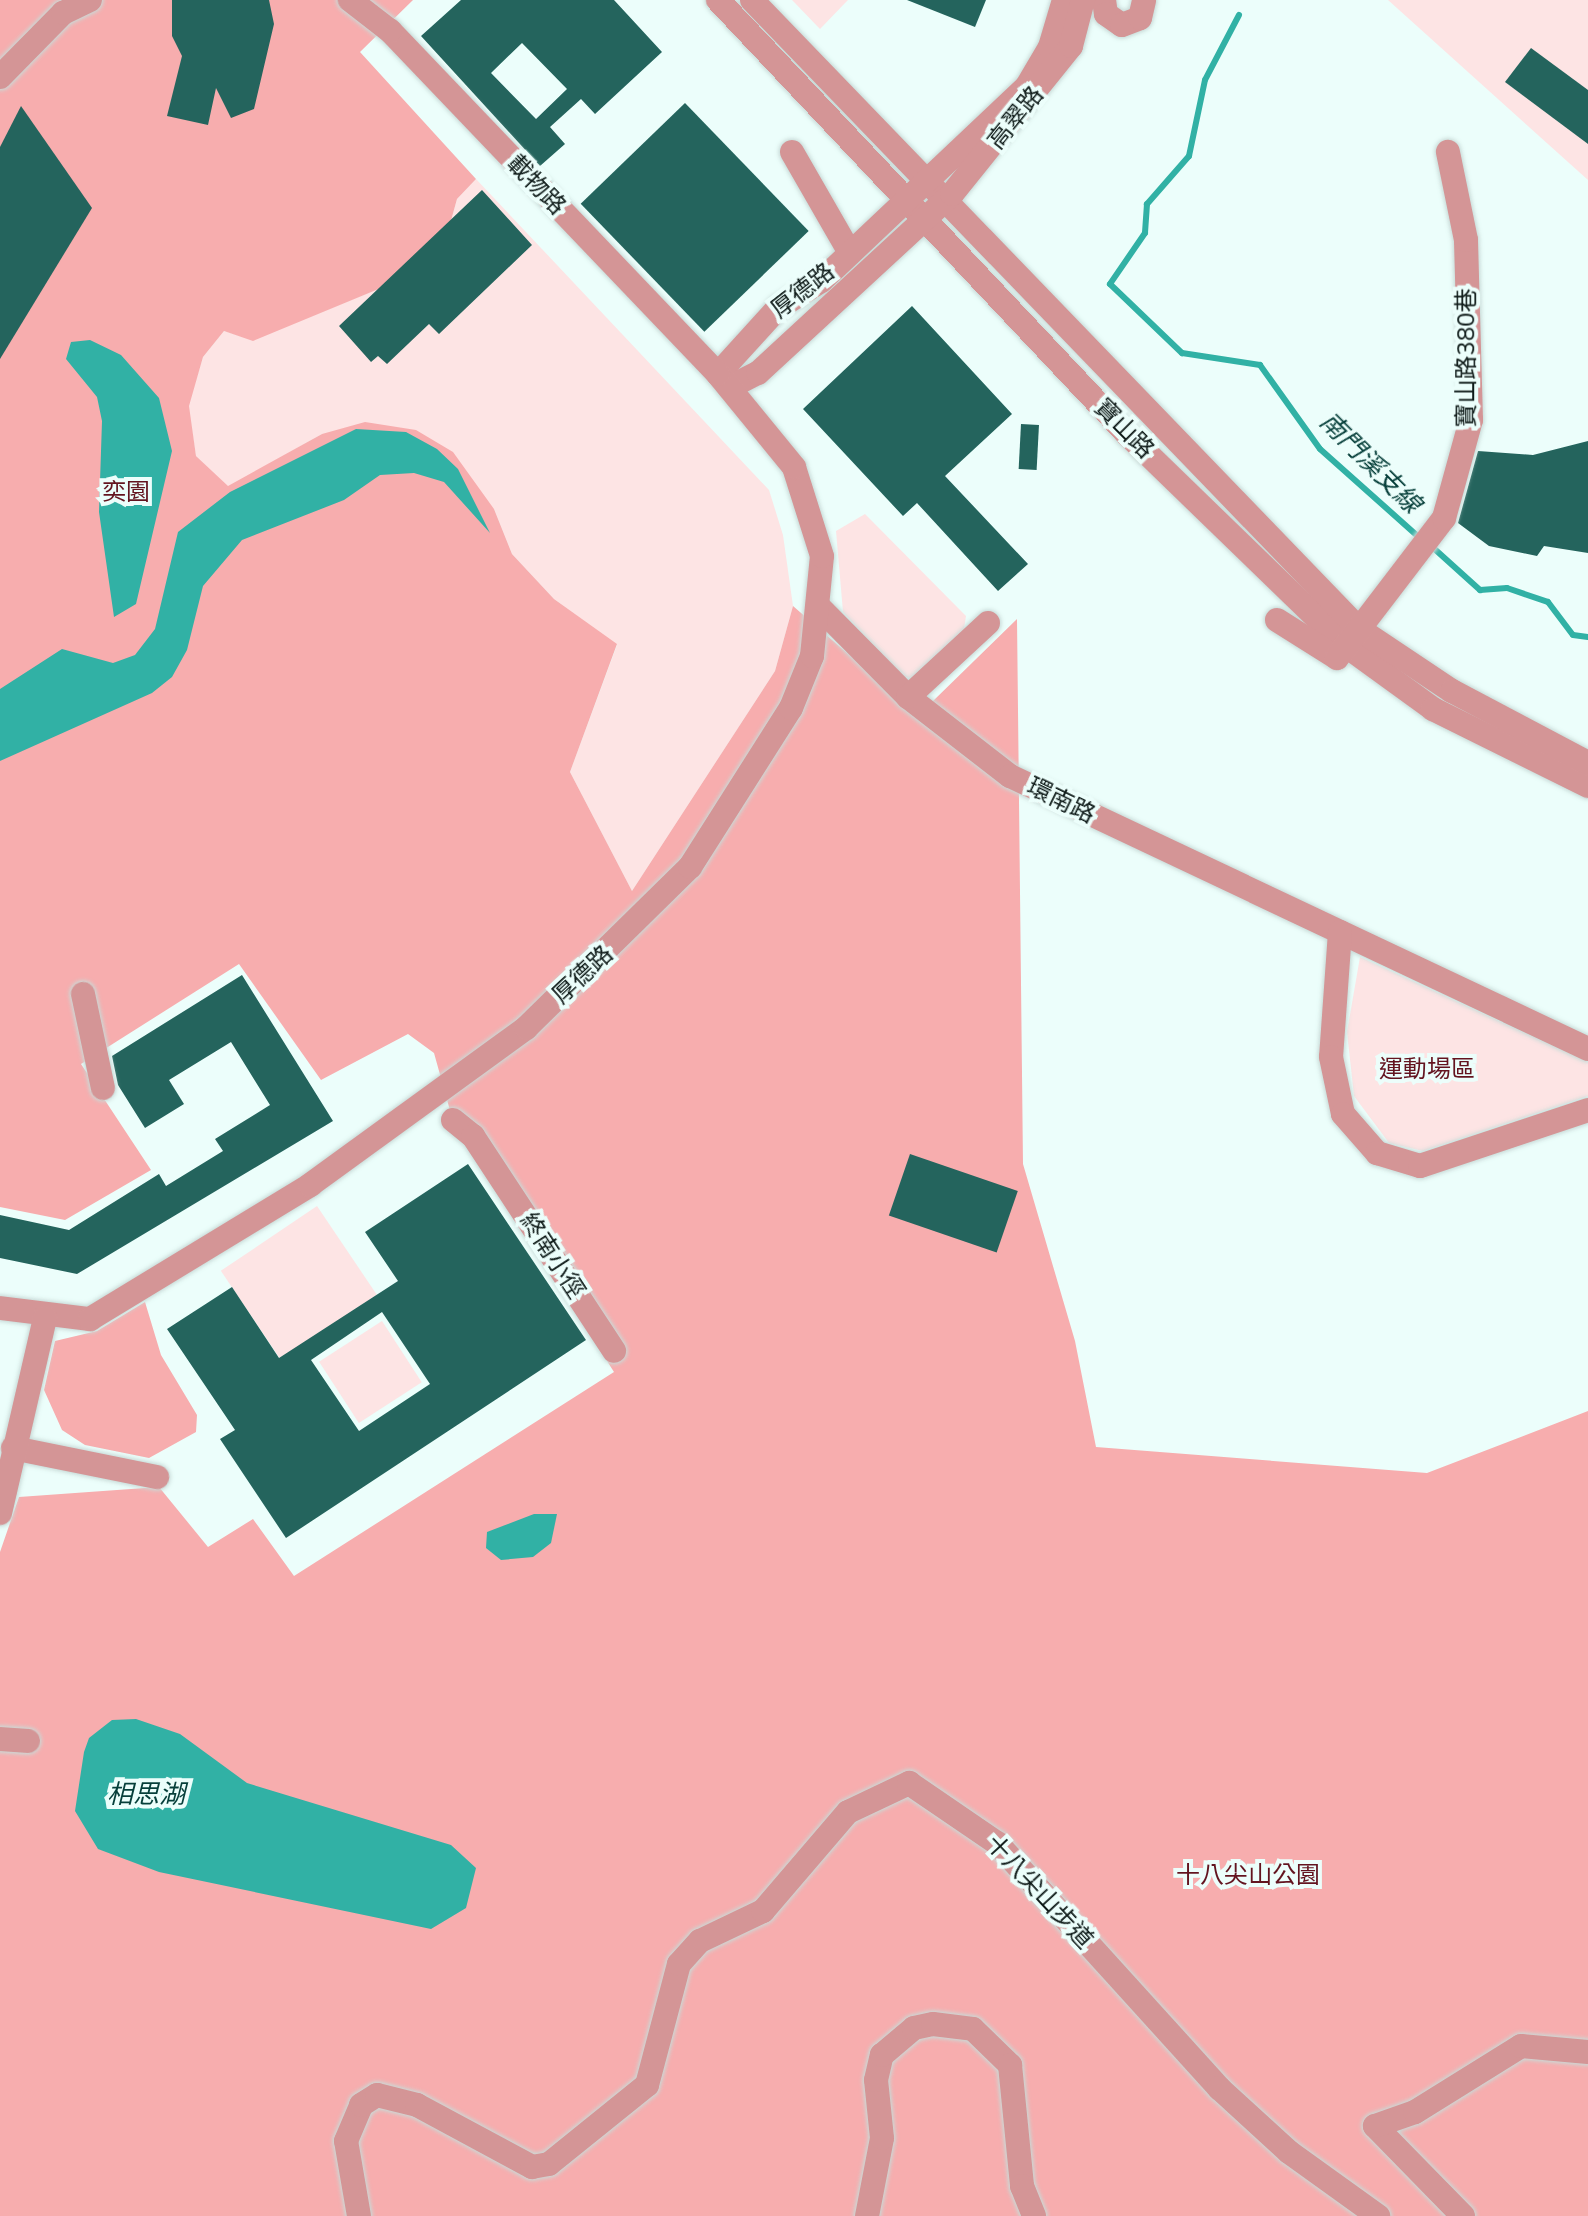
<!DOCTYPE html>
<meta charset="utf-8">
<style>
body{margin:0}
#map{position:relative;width:1588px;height:2216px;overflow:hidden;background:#ecfefb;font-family:"Nunito Sans","Noto Sans TC",sans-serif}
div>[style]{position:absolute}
.green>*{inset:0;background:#fde4e4;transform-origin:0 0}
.forest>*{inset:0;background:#f7adae}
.water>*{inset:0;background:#31b1a5}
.stream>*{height:6px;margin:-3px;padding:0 3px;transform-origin:3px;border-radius:3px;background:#31b1a5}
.building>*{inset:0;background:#24645d;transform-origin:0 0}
.roads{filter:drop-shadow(0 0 2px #c8dad7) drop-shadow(0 0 2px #c8dad7)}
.minor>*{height:24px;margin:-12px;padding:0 12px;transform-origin:12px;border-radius:12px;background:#d49596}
span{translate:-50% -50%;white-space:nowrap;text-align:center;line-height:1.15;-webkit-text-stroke:8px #ecfefb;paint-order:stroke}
.street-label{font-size:24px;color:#0e1a18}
.park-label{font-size:24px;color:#63141f}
.water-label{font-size:26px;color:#063f3a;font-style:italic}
</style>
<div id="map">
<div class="green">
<div style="clip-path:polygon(792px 0,848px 0,820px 29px)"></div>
<div style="clip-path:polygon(1388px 0,1588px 0,1588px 180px)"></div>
<div style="clip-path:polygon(476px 179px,769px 490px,783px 535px,793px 606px,775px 671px,632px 891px,570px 772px,617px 645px,554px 599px,512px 554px,494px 509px,322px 434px,228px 487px,196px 456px,188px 406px,203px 357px,224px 331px,253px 340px,439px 264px,457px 199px)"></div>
<div style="clip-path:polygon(865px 514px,966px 616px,964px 629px,916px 678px,904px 677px,843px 612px,836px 531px)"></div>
<div style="clip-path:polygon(1360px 957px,1588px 1062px,1588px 1096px,1423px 1151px,1389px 1143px,1354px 1096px,1347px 1032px)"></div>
<div style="left:317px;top:1206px;width:107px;height:116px;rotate:56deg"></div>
<div style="left:382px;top:1321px;width:73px;height:75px;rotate:57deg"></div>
</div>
<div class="forest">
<div style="clip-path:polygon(0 0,413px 0,360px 52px,476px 179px,457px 199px,439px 264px,253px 341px,224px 331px,203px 357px,189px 406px,196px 456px,228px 486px,322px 434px,365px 422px,416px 430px,453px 452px,494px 509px,512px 554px,554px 599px,617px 644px,570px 772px,632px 891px,775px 671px,793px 606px,870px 673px,932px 702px,1017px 619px,1023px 1164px,1075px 1341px,1096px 1447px,1427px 1473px,1588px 1411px,1588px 2216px,0 2216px,0 1552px,19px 1497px,159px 1487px,208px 1547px,253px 1519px,294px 1576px,614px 1372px,451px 1114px,434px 1053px,408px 1034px,321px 1080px,239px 964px,81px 1064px,151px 1170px,65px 1220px,0 1207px)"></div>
<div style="clip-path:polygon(145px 1302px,161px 1355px,197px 1415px,196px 1432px,149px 1458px,85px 1445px,62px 1430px,44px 1390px,55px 1341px,97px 1331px)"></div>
</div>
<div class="water">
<div style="clip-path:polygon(90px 340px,121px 355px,159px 398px,172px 451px,136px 604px,114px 617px,99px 512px,102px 421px,97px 397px,66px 359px,71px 342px)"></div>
<div style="clip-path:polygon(356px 429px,406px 432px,437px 449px,458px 469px,490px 533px,444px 482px,414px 473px,380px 475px,344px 500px,242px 540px,203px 586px,187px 650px,172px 677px,152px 693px,0 761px,0 689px,62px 649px,113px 663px,135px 655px,155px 629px,178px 532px,230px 492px)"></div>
<div style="clip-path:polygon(534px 1514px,557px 1514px,551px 1543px,533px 1557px,501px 1560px,486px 1548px,487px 1532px)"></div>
<div style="clip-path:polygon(136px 1719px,180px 1734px,247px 1783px,451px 1845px,476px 1868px,466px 1908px,431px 1929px,159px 1872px,98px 1849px,75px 1811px,84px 1752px,89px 1738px,112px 1720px)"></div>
</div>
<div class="stream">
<div style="left:1239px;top:15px;width:73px;rotate:117.6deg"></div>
<div style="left:1205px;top:80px;width:78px;rotate:101.9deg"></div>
<div style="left:1189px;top:156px;width:64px;rotate:131.2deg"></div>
<div style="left:1147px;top:204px;width:29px;rotate:94deg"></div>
<div style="left:1145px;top:233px;width:62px;rotate:124.5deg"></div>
<div style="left:1110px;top:284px;width:100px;rotate:43.8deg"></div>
<div style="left:1182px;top:353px;width:79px;rotate:8.7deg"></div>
<div style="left:1260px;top:365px;width:103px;rotate:54.5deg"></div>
<div style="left:1320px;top:449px;width:134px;rotate:41.7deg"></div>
<div style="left:1429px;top:544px;width:69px;rotate:42deg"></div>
<div style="left:1480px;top:590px;width:27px;rotate:-4deg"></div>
<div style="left:1507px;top:588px;width:43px;rotate:18.9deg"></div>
<div style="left:1548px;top:602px;width:41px;rotate:52.9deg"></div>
<div style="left:1573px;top:635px;width:15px;rotate:8deg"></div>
</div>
<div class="building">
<div style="clip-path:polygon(172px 0,269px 0,274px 24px,254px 109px,231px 118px,216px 88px,208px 125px,167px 116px,182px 56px,172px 36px)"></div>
<div style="clip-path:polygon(evenodd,461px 0,614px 0,662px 52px,595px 114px,581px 99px,550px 127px,565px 144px,540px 166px,421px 36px,461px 0,522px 43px,567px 89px,536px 119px,491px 73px,522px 43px)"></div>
<div style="clip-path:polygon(907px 0,986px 0,975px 27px)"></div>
<div style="clip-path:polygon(1531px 48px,1588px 90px,1588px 144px,1505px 82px)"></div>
<div style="left:685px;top:103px;width:178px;height:145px;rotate:46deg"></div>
<div style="clip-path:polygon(21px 106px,92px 208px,0 359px,0 147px)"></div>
<div style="clip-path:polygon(482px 190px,532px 245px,439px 334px,429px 324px,387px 364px,378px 356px,371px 362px,339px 326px)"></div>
<div style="clip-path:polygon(912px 306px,1012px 414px,945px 476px,1028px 564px,998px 591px,917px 503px,903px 516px,803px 409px)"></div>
<div style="left:1021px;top:424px;width:18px;height:45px;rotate:3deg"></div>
<div style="clip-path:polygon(1588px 441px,1588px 553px,1544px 546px,1537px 556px,1489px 546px,1458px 523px,1478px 451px,1533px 455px)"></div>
<div style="clip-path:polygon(242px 975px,333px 1121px,77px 1274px,0 1258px,0 1215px,69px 1230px,159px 1174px,166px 1186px,223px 1151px,215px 1139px,270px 1105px,231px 1042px,169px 1080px,184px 1104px,145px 1128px,118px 1085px,112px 1056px)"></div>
<div style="left:910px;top:1154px;width:114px;height:65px;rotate:19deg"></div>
<div style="clip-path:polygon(evenodd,468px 1164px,586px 1340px,286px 1538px,220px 1439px,235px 1430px,167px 1329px,232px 1287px,279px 1358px,398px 1281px,365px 1232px,468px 1164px,382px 1312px,430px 1384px,359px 1431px,311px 1360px,382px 1312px)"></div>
</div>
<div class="roads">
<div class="minor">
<div style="left:718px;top:0;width:595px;rotate:46.7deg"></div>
<div style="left:1126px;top:433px;width:305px;rotate:44.1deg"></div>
<div style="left:1345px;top:645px;width:109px;rotate:36deg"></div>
<div style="left:1433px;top:709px;width:173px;rotate:26.4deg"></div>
<div style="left:752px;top:0;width:874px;rotate:46.02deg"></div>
<div style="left:1359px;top:629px;width:112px;rotate:33.7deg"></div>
<div style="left:1452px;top:691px;width:154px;rotate:27.9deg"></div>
<div style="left:1104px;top:0;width:14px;rotate:82deg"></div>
<div style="left:1106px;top:14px;width:19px;rotate:35deg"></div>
<div style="left:1122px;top:25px;width:19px;rotate:-21deg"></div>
<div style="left:1140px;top:18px;width:18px;rotate:-77deg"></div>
<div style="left:0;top:77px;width:90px;rotate:-45.5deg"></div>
<div style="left:63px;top:13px;width:30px;rotate:-26deg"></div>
<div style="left:792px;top:152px;width:116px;rotate:60.1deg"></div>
<div style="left:718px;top:374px;width:89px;rotate:-47.7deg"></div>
<div style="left:778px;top:308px;width:51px;rotate:-32.1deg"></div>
<div style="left:821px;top:281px;width:284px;rotate:-43.4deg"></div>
<div style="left:1027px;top:86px;width:45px;rotate:-59.5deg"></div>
<div style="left:1050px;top:47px;width:49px;rotate:-73.4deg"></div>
<div style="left:730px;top:387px;width:31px;rotate:-27deg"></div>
<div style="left:758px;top:373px;width:264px;rotate:-42.7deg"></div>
<div style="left:952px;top:194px;width:190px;rotate:-51.2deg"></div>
<div style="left:1071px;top:46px;width:48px;rotate:-75.4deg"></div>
<div style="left:822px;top:610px;width:122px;rotate:45.3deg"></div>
<div style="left:908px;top:697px;width:129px;rotate:37.8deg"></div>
<div style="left:1010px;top:776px;width:639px;rotate:25.28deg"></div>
<div style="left:1277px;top:620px;width:71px;rotate:32.3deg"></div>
<div style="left:1337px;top:658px;width:176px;rotate:-52.6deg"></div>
<div style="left:1444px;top:518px;width:102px;rotate:-74.6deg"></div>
<div style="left:1471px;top:420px;width:180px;rotate:-91.6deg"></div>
<div style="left:1466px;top:240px;width:90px;rotate:-101.6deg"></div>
<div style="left:908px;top:697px;width:109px;rotate:-42.8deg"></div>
<div style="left:1340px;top:932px;width:125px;rotate:94.1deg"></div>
<div style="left:1331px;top:1057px;width:58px;rotate:78.1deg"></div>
<div style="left:1343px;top:1114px;width:52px;rotate:48.9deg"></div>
<div style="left:1377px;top:1153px;width:45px;rotate:16.8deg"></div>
<div style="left:1420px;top:1166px;width:177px;rotate:-18.4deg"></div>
<div style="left:83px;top:994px;width:96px;rotate:78deg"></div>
<div style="left:453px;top:1120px;width:26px;rotate:39deg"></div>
<div style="left:473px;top:1136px;width:257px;rotate:56.7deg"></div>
<div style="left:0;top:1308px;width:91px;rotate:7deg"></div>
<div style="left:90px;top:1319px;width:258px;rotate:-31.3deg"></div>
<div style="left:310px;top:1185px;width:267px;rotate:-36deg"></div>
<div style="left:526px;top:1028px;width:230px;rotate:-44.5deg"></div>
<div style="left:690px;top:867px;width:188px;rotate:-57.6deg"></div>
<div style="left:791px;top:708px;width:56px;rotate:-68deg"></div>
<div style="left:812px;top:656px;width:100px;rotate:-84.3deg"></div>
<div style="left:822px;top:556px;width:93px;rotate:-107.5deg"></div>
<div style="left:794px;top:467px;width:120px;rotate:-129.3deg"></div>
<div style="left:718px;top:374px;width:475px;rotate:-133.7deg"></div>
<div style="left:390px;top:31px;width:51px;rotate:-142.2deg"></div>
<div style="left:13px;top:1448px;width:147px;rotate:11.4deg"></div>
<div style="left:0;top:1513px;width:200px;rotate:-77deg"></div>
<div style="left:0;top:1739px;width:28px;rotate:4deg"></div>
<div style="left:359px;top:2216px;width:76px;rotate:-99.8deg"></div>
<div style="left:346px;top:2141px;width:39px;rotate:-67deg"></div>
<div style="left:361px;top:2105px;width:19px;rotate:-32deg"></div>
<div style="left:377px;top:2095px;width:41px;rotate:14deg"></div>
<div style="left:417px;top:2105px;width:131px;rotate:28.3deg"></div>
<div style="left:532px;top:2167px;width:17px;rotate:-10deg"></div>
<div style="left:549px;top:2164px;width:126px;rotate:-38.9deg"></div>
<div style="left:647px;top:2085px;width:125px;rotate:-75.2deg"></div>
<div style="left:679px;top:1964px;width:31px;rotate:-48deg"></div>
<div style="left:700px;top:1941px;width:70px;rotate:-25.5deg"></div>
<div style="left:763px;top:1911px;width:130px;rotate:-49.4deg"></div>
<div style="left:848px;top:1812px;width:68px;rotate:-25.4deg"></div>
<div style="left:909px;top:1783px;width:107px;rotate:34.3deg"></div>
<div style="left:997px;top:1843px;width:331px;rotate:47.8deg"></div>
<div style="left:1219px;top:2088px;width:95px;rotate:42.4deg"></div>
<div style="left:1289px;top:2152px;width:110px;rotate:35.7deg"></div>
<div style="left:867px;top:2216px;width:79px;rotate:-79.1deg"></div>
<div style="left:882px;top:2138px;width:58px;rotate:-95.9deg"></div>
<div style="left:876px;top:2080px;width:26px;rotate:-77deg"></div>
<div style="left:882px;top:2055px;width:42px;rotate:-40.2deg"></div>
<div style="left:914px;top:2028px;width:19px;rotate:-12deg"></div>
<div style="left:933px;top:2024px;width:40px;rotate:7.1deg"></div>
<div style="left:973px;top:2029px;width:52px;rotate:44.2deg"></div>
<div style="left:1010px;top:2065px;width:122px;rotate:84.3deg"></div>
<div style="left:1022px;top:2186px;width:32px;rotate:68deg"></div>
<div style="left:1463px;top:2216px;width:126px;rotate:-134.4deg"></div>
<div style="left:1375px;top:2126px;width:42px;rotate:-19.3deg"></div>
<div style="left:1415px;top:2112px;width:125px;rotate:-31.9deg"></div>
<div style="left:1521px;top:2046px;width:67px;rotate:5.1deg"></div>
</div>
</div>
<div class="street-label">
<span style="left:1016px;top:118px;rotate:-51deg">高翠路</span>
<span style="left:536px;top:185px;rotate:46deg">載物路</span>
<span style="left:803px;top:291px;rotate:-38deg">厚德路</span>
<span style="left:1467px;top:358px;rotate:-90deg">寶山路380巷</span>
<span style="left:1124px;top:429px;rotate:45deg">寶山路</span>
<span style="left:1061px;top:801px;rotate:26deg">環南路</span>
<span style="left:583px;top:975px;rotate:-43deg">厚德路</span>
<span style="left:552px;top:1256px;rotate:57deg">終南小徑</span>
<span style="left:1039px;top:1892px;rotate:47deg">十八尖山步道</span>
</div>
<div class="park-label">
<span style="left:126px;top:493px">奕園</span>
<span style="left:1427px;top:1070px">運動場區</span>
<span style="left:1248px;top:1876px">十八尖山公園</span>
</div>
<div class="water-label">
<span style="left:1370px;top:463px;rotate:45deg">南門溪支線</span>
<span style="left:146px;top:1795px">相思湖</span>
</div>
</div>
